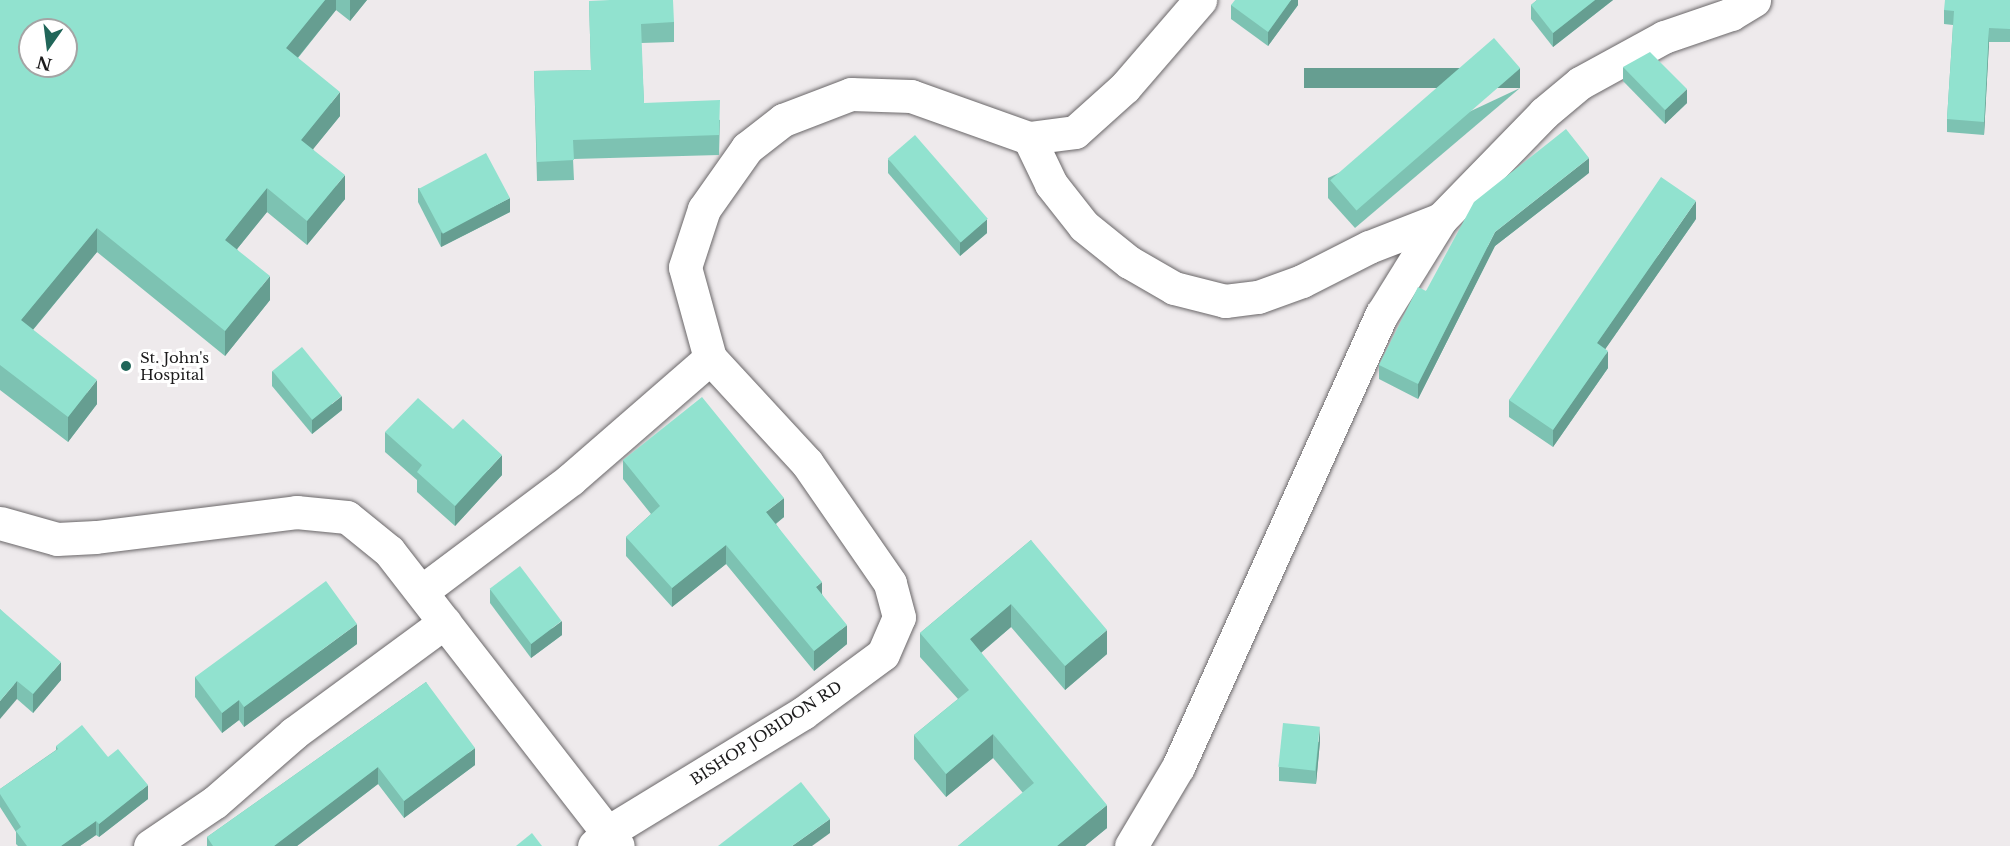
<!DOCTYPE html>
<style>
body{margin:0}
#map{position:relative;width:2010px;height:846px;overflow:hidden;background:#eeeaec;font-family:"Libre Baskerville",serif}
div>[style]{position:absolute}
.roads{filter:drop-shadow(0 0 2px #6a6769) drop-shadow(0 0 2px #6a6769)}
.minor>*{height:33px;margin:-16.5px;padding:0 16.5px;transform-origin:16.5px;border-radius:16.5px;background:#fff}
.wall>*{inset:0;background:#7dc2b2}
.shaded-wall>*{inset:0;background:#669e91;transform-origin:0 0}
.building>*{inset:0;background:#91e2cf;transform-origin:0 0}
.dots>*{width:16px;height:16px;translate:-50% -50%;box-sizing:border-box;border:3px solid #fff;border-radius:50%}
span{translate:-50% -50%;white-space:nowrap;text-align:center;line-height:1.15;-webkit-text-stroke:6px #fff;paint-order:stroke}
.poi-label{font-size:15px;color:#1c1b1c}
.left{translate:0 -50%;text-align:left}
.street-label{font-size:15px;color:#1c1b1c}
.north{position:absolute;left:18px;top:18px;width:60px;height:60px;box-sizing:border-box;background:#fff;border:2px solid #a4a4a4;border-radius:50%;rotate:194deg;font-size:16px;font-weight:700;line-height:24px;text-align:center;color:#1c1b1c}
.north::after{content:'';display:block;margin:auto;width:21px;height:27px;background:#216659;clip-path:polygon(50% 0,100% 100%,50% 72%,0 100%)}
</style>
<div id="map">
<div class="roads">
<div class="minor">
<div style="left:1029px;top:138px;width:51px;rotate:64.4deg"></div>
<div style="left:1051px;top:184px;width:53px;rotate:51.8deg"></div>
<div style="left:1084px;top:226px;width:58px;rotate:38.7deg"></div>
<div style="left:1129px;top:262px;width:52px;rotate:30deg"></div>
<div style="left:1174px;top:288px;width:53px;rotate:14.3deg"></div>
<div style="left:1225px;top:301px;width:33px;rotate:-7deg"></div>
<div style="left:1258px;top:297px;width:47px;rotate:-20deg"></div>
<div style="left:1302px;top:281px;width:75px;rotate:-26.9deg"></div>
<div style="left:1369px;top:247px;width:77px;rotate:-21.3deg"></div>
<div style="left:0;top:523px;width:59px;rotate:15.7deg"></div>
<div style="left:57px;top:539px;width:39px;rotate:-3deg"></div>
<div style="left:96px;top:537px;width:202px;rotate:-7.1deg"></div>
<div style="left:296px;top:512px;width:51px;rotate:5.6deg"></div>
<div style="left:347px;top:517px;width:54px;rotate:39deg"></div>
<div style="left:389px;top:551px;width:373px;rotate:52.2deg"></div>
<div style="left:422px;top:591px;width:186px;rotate:-36.9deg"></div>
<div style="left:571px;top:479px;width:184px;rotate:-41deg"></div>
<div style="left:150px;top:846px;width:78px;rotate:-34.1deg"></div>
<div style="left:215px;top:802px;width:105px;rotate:-41.1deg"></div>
<div style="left:294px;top:733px;width:187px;rotate:-36.3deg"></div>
<div style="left:594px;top:846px;width:20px;rotate:-45deg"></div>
<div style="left:608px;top:832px;width:228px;rotate:-31.4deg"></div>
<div style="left:803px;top:713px;width:99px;rotate:-36.4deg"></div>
<div style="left:883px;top:654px;width:40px;rotate:-66.6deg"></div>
<div style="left:899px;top:617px;width:35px;rotate:-105deg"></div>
<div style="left:890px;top:583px;width:146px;rotate:-124.7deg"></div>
<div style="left:807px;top:463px;width:143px;rotate:-132.7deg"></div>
<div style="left:710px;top:358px;width:94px;rotate:-105.4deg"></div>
<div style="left:685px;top:267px;width:61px;rotate:-71.9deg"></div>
<div style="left:704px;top:209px;width:75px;rotate:-54.8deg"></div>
<div style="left:747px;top:148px;width:46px;rotate:-37.9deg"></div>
<div style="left:783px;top:120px;width:73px;rotate:-20.9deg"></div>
<div style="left:851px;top:94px;width:60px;rotate:1.9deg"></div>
<div style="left:911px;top:96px;width:125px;rotate:19.6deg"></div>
<div style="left:1029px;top:138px;width:46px;rotate:-7.4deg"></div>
<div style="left:1075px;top:132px;width:67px;rotate:-42deg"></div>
<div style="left:1125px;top:87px;width:115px;rotate:-49.2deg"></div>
<div style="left:1131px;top:846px;width:92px;rotate:-59.3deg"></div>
<div style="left:1178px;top:767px;width:497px;rotate:-65.8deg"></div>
<div style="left:1382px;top:314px;width:112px;rotate:-58.2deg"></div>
<div style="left:1441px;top:219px;width:148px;rotate:-45.8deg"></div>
<div style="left:1544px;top:113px;width:47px;rotate:-39.8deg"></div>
<div style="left:1580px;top:83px;width:96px;rotate:-28.7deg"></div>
<div style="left:1664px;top:37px;width:71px;rotate:-18.9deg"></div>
<div style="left:1731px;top:14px;width:27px;rotate:-31deg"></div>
</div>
</div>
<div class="wall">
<div style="clip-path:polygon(0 0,367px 0,350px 21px,336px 10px,298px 58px,340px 116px,313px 149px,345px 199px,307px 245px,267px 212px,237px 249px,270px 300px,225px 356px,97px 252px,33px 330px,97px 404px,68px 442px,0 390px)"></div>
<div style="clip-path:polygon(1298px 0,1298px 5px,1268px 46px,1231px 19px,1231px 5px)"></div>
<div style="clip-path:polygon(1537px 0,1613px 0,1553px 47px,1531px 19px,1531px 5px)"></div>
<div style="clip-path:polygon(2010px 0,2010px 42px,1989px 42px,1984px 135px,1947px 132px,1947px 119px,1953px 25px,1944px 24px,1944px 10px)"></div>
<div style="clip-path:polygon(589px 1px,674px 22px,674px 42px,641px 43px,644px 103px,720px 120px,719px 155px,573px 159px,574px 180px,537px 181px,534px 71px,591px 70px)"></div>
<div style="clip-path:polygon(1623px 67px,1687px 103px,1665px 124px,1623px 81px)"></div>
<div style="clip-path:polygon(1520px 88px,1355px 228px,1328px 198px,1328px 178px)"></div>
<div style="clip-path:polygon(888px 159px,987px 233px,960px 256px,888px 173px)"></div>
<div style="clip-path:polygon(1589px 173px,1495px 246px,1418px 399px,1379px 379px,1379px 365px,1426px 291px)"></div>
<div style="clip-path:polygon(418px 188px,510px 212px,441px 247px,418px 202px)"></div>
<div style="clip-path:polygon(1696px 219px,1605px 349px,1608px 368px,1553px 447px,1509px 417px,1509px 400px)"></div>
<div style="clip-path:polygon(272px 371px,342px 410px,312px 434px,272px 386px)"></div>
<div style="clip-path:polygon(385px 432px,502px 475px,455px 526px,417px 492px,417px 480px,385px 452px)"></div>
<div style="clip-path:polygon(623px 460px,784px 517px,776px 524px,822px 594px,847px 644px,814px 671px,726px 564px,672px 607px,626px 556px,626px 537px,651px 514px,623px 479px)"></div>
<div style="clip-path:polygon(1031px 540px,1107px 654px,1065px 690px,1011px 627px,981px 653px,1107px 828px,1085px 846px,958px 846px,1023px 793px,993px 758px,946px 797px,914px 759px,914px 735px,958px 699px,920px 657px,920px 633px)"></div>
<div style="clip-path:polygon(490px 589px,562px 635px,531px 658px,490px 603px)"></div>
<div style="clip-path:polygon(0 609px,61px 680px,33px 713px,17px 699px)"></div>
<div style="clip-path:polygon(357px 644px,244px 727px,239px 720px,222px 733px,195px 697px,195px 677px)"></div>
<div style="clip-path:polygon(426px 682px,475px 765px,404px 818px,378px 784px,297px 846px,207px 846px,207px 837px)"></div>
<div style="clip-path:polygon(1320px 741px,1316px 784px,1279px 781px,1279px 767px)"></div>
<div style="clip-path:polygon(56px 746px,108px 757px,148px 799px,99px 837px,96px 835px,80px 846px,18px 846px,16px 844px,16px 832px,0 807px,0 789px,56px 750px)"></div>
</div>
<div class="shaded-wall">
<div style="clip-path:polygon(325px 0,336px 0,336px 10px,286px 72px,286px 48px)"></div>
<div style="clip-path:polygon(350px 0,367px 0,350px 21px)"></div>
<div style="clip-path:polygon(1291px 0,1298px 0,1298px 5px,1268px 46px,1268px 32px)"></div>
<div style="clip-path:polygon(1595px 0,1613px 0,1553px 47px,1553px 33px)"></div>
<div style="clip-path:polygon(1989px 28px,1989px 42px,1984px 135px,1984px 122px)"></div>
<div style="left:1520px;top:68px;width:20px;height:216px;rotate:90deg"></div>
<div style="clip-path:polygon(1687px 89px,1687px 103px,1665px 124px,1665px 110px)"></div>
<div style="clip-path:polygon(340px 92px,340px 116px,301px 164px,301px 140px)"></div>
<div style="clip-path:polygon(1589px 158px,1589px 173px,1495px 246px,1418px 399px,1418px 384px,1495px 232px)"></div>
<div style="clip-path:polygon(345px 175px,345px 199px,307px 245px,307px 221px)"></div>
<div style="clip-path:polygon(267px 188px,267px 212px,225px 264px,225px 240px)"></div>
<div style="clip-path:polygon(510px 198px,510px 212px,441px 247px,441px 233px)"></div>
<div style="clip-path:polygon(1696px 201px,1696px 219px,1597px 361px,1597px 343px)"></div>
<div style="clip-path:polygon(987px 219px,987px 233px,960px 256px,960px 242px)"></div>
<div style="clip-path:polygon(97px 228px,97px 252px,21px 344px,21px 320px)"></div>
<div style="clip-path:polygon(270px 276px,270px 300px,225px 356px,225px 331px)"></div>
<div style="clip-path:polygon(1608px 351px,1608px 368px,1553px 447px,1553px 430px)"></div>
<div style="clip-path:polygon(97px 380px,97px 404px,68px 442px,68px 417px)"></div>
<div style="clip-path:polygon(342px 396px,342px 410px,312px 434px,312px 420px)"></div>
<div style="clip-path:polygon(502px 455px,502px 475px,455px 526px,455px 506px)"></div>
<div style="clip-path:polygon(784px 498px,784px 517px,766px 531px,766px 512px)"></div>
<div style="clip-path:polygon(726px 545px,726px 564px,672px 607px,672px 588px)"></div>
<div style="clip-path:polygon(822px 582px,822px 602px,816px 587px)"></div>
<div style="clip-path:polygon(1011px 604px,1011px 627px,970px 662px,970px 639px)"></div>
<div style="clip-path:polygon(562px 621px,562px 635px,531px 658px,531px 644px)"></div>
<div style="clip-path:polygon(357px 624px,357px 644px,244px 727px,244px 707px)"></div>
<div style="clip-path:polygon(847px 625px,847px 644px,814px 671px,814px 651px)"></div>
<div style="clip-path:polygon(1107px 630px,1107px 654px,1065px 690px,1065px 666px)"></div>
<div style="clip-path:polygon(61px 662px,61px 680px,33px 713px,33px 694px)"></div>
<div style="clip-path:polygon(17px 681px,17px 699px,0 719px,0 701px)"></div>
<div style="clip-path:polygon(239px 700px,239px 720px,222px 733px,222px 713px)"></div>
<div style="clip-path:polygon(1320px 727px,1320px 741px,1316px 784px,1316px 770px)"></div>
<div style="clip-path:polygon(993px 734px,993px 758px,946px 797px,946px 774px)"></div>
<div style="clip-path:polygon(475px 748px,475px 765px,404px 818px,404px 801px)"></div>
<div style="clip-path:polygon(378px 767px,378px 784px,297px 846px,274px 846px)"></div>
<div style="clip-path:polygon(148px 785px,148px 799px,99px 837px,99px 824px)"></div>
<div style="clip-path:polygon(1107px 805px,1107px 828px,1085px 846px,1057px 846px)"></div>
<div style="clip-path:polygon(830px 819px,830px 833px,812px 846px,792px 846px)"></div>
<div style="clip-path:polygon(96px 821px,96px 835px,80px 846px,61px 846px)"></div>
</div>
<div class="building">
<div style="clip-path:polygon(evenodd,0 0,325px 0,286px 48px,340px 92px,301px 140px,345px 175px,307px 221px,267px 188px,225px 240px,270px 276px,225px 331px,97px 228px,21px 320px,97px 380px,68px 417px,0 365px,0 0,30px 30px,66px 30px,66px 66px,30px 66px,30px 30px)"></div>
<div style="clip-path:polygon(610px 0,673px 0,674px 22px,641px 24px,644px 103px,720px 100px,719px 135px,573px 140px,574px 160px,537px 162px,534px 71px,591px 70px,589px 1px)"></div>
<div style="clip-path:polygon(1235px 0,1291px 0,1268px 32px,1231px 5px)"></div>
<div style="clip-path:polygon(1537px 0,1595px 0,1553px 33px,1531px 5px)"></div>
<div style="clip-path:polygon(1945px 0,2010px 0,2010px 29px,1989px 28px,1984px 122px,1947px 119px,1954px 11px,1944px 10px)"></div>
<div style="left:1494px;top:38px;width:40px;height:217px;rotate:49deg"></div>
<div style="clip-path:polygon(1650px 52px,1687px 89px,1665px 110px,1623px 67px)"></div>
<div style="clip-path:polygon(1566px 129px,1589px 158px,1495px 232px,1418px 384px,1379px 365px,1418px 287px,1426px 291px,1474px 202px)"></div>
<div style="left:915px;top:135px;width:111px;height:36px;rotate:49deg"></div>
<div style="left:486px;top:153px;width:51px;height:76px;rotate:62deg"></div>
<div style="clip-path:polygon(1661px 177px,1696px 201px,1597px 343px,1608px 351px,1553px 430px,1509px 400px)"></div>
<div style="left:302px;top:347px;width:63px;height:38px;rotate:51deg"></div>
<div style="clip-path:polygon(702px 397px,784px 498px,766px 512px,822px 582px,816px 587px,847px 625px,814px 651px,726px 545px,672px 588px,626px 537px,660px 506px,623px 460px)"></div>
<div style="clip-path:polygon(418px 398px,453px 429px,463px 419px,502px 455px,455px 506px,417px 472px,422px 465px,385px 432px)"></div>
<div style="clip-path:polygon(1031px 540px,1107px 630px,1065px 666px,1011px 604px,970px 639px,1107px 805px,1057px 846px,958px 846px,1034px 783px,993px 734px,946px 774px,914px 735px,969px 690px,920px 633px)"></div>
<div style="left:520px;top:566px;width:69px;height:38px;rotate:53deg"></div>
<div style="clip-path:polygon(326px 581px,357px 624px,244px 707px,239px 700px,222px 713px,195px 677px)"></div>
<div style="clip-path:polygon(0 609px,61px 662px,33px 694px,17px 681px,0 701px)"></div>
<div style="clip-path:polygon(426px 682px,475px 748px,404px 801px,378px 767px,274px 846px,213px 846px,207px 837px)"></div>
<div style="left:1283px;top:723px;width:37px;height:44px;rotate:6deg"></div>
<div style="clip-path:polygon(82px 725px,108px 757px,118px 749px,148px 785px,99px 824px,96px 821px,61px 846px,27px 846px,16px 831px,21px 827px,0 794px,0 789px,58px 749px,56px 746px)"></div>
<div style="clip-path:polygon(801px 782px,830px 819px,792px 846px,718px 846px)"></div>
<div style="clip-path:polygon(532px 833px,542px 846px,516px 846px)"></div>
</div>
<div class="dots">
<div style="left:126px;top:366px;background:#216659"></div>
</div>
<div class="poi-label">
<span class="left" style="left:140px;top:366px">St. John's<br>Hospital</span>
</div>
<div class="street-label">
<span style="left:766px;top:733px;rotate:-33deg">BISHOP JOBIDON RD</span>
</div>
<div class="north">N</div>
</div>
